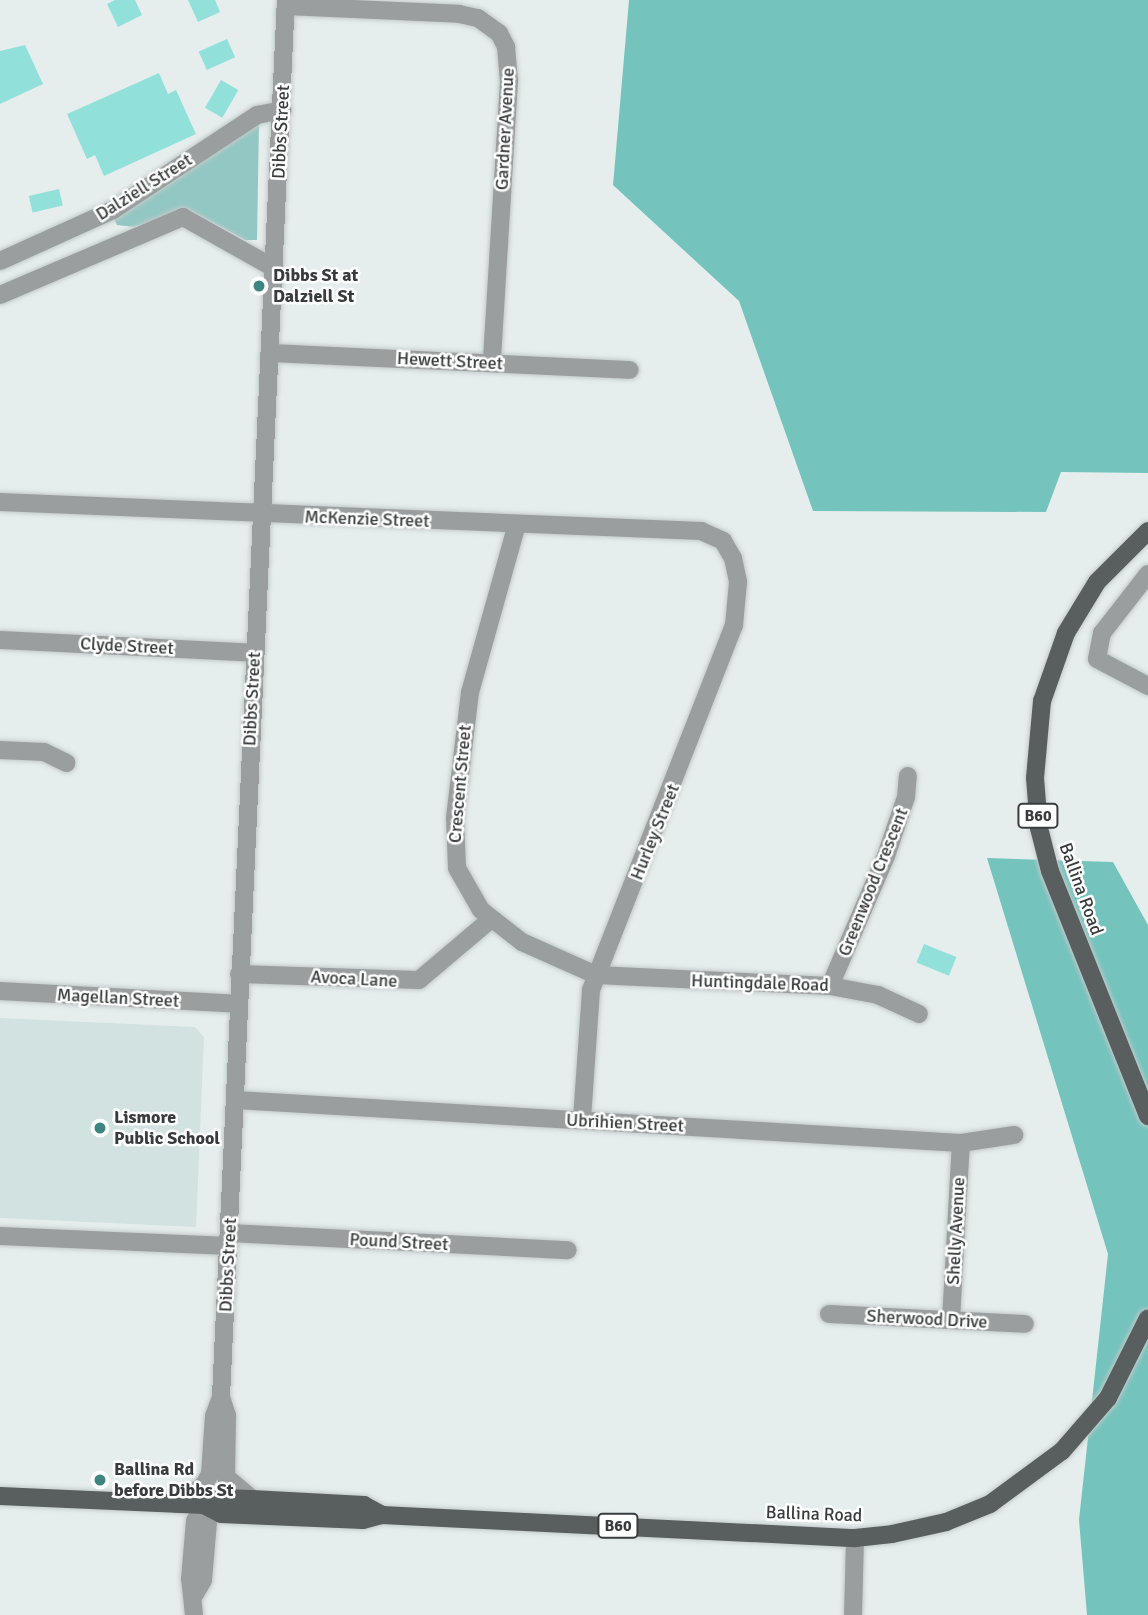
<!DOCTYPE html>
<style>
body{margin:0}
#map{position:relative;width:1148px;height:1615px;overflow:hidden;background:#e6eeed;font-family:Signika,sans-serif}
div>[style]{position:absolute}
.built>*{inset:0;background:#d1e2e0}
.green>*{inset:0;background:#93c7c3}
.forest>*{inset:0;background:#75c3bd}
.building>*{inset:0;background:#92e0da;transform-origin:0 0}
.roads{filter:drop-shadow(0 0 2px #c3caca) drop-shadow(0 0 2px #c3caca)}
.minor>*{height:18px;margin:-9px;padding:0 9px;transform-origin:9px;border-radius:9px;background:#9b9e9e}
.major>*{height:18px;margin:-9px;padding:0 9px;transform-origin:9px;border-radius:9px;background:#595e5e}
.dots>*{width:19px;height:19px;translate:-50% -50%;box-sizing:border-box;border:4px solid #fff;border-radius:50%}
span{translate:-50% -50%;white-space:nowrap;text-align:center;line-height:1.15;-webkit-text-stroke:5px #fff;paint-order:stroke}
.shield-label span{padding:2px 5px;background:#fff;border:2px solid;border-radius:5px;-webkit-text-stroke-width:0}
.shield-label{font-size:16px;color:#393c3c;font-weight:700}
.street-label{font-size:18px;color:#393c3c}
.poi-label{font-size:18px;color:#393c3c;font-weight:700}
.left{translate:0 -50%;text-align:left}
</style>
<div id="map">
<div class="built">
<div style="clip-path:polygon(0 1018px,195px 1027px,204px 1037px,196px 1227px,0 1218px)"></div>
</div>
<div class="green">
<div style="clip-path:polygon(259px 122px,257px 240px,245px 240px,188px 209px,134px 227px,117px 225px,113px 217px)"></div>
</div>
<div class="forest">
<div style="clip-path:polygon(629px 0,1148px 0,1148px 473px,1061px 472px,1046px 512px,813px 511px,739px 301px,613px 185px)"></div>
<div style="clip-path:polygon(987px 858px,1113px 862px,1148px 925px,1148px 1615px,1087px 1615px,1079px 1520px,1108px 1254px)"></div>
</div>
<div class="building">
<div style="clip-path:polygon(115px 0,135px 0,142px 15px,118px 27px,107px 4px)"></div>
<div style="clip-path:polygon(188px 0,215px 0,220px 12px,198px 22px)"></div>
<div style="left:227px;top:39px;width:20px;height:31px;rotate:66deg"></div>
<div style="clip-path:polygon(25px 45px,43px 84px,0 104px,0 51px)"></div>
<div style="clip-path:polygon(159px 73px,168px 94px,176px 90px,196px 134px,104px 176px,95px 155px,87px 159px,67px 114px)"></div>
<div style="left:221px;top:80px;width:20px;height:32px;rotate:30deg"></div>
<div style="left:59px;top:189px;width:17px;height:31px;rotate:77deg"></div>
<div style="left:924px;top:944px;width:35px;height:20px;rotate:22deg"></div>
</div>
<div class="roads">
<div class="minor">
<div style="left:286px;top:6px;width:173px;rotate:2.6deg"></div>
<div style="left:459px;top:14px;width:19px;rotate:12deg"></div>
<div style="left:478px;top:18px;width:26px;rotate:36deg"></div>
<div style="left:499px;top:33px;width:16px;rotate:63deg"></div>
<div style="left:506px;top:47px;width:34px;rotate:85deg"></div>
<div style="left:509px;top:81px;width:282px;rotate:93.5deg"></div>
<div style="left:0;top:261px;width:124px;rotate:-24.3deg"></div>
<div style="left:113px;top:210px;width:173px;rotate:-33.4deg"></div>
<div style="left:257px;top:115px;width:26px;rotate:-11deg"></div>
<div style="left:0;top:295px;width:199px;rotate:-23.1deg"></div>
<div style="left:183px;top:217px;width:104px;rotate:29.3deg"></div>
<div style="left:270px;top:353px;width:360px;rotate:2.7deg"></div>
<div style="left:0;top:502px;width:702px;rotate:2.37deg"></div>
<div style="left:701px;top:531px;width:24px;rotate:24deg"></div>
<div style="left:723px;top:541px;width:20px;rotate:60deg"></div>
<div style="left:733px;top:558px;width:25px;rotate:78deg"></div>
<div style="left:738px;top:582px;width:43px;rotate:95.3deg"></div>
<div style="left:734px;top:625px;width:392px;rotate:111.4deg"></div>
<div style="left:591px;top:990px;width:130px;rotate:94deg"></div>
<div style="left:517px;top:524px;width:174px;rotate:105.6deg"></div>
<div style="left:470px;top:692px;width:127px;rotate:96.8deg"></div>
<div style="left:455px;top:818px;width:50px;rotate:87.7deg"></div>
<div style="left:457px;top:868px;width:48px;rotate:60.3deg"></div>
<div style="left:481px;top:910px;width:52px;rotate:38deg"></div>
<div style="left:522px;top:942px;width:81px;rotate:24deg"></div>
<div style="left:596px;top:975px;width:234px;rotate:2.7deg"></div>
<div style="left:830px;top:986px;width:49px;rotate:10.6deg"></div>
<div style="left:878px;top:995px;width:45px;rotate:24.9deg"></div>
<div style="left:1148px;top:574px;width:75px;rotate:127.9deg"></div>
<div style="left:1102px;top:633px;width:26px;rotate:101deg"></div>
<div style="left:1097px;top:659px;width:58px;rotate:27.9deg"></div>
<div style="left:0;top:640px;width:255px;rotate:2.9deg"></div>
<div style="left:0;top:750px;width:44px;rotate:2.6deg"></div>
<div style="left:44px;top:752px;width:25px;rotate:26deg"></div>
<div style="left:239px;top:974px;width:180px;rotate:1.9deg"></div>
<div style="left:419px;top:980px;width:93px;rotate:-40.2deg"></div>
<div style="left:830px;top:986px;width:142px;rotate:-66.7deg"></div>
<div style="left:886px;top:856px;width:62px;rotate:-71.3deg"></div>
<div style="left:906px;top:797px;width:21px;rotate:-85deg"></div>
<div style="left:0;top:991px;width:237px;rotate:3.1deg"></div>
<div style="left:236px;top:1100px;width:726px;rotate:3.39deg"></div>
<div style="left:961px;top:1143px;width:54px;rotate:-8.6deg"></div>
<div style="left:229px;top:1233px;width:339px;rotate:2.9deg"></div>
<div style="left:0;top:1236px;width:229px;rotate:2.5deg"></div>
<div style="left:829px;top:1314px;width:196px;rotate:2.9deg"></div>
<div style="left:951px;top:1320px;width:177px;rotate:-86.8deg"></div>
<div style="left:221px;top:1397px;width:20px;rotate:72deg"></div>
<div style="left:227px;top:1416px;width:61px;rotate:90.9deg"></div>
<div style="left:226px;top:1477px;width:34px;rotate:40deg"></div>
<div style="left:176px;top:1504px;width:32px;rotate:-34deg"></div>
<div style="left:203px;top:1486px;width:14px;rotate:-60deg"></div>
<div style="left:210px;top:1474px;width:58px;rotate:-86.1deg"></div>
<div style="left:214px;top:1416px;width:20px;rotate:-70deg"></div>
<div style="left:221px;top:1397px;width:1399px;rotate:-87.34deg"></div>
<div style="left:195px;top:1594px;width:16px;rotate:-60deg"></div>
<div style="left:203px;top:1580px;width:58px;rotate:-85.1deg"></div>
<div style="left:208px;top:1522px;width:17px;rotate:-103deg"></div>
<div style="left:194px;top:1615px;width:36px;rotate:-96deg"></div>
<div style="left:190px;top:1579px;width:58px;rotate:-85.1deg"></div>
<div style="left:195px;top:1521px;width:18px;rotate:-61deg"></div>
<div style="left:853px;top:1615px;width:77px;rotate:-88.5deg"></div>
</div>
<div class="major">
<div style="left:1148px;top:531px;width:72px;rotate:135deg"></div>
<div style="left:1097px;top:582px;width:60px;rotate:121.3deg"></div>
<div style="left:1066px;top:633px;width:72px;rotate:109.4deg"></div>
<div style="left:1042px;top:701px;width:77px;rotate:95.2deg"></div>
<div style="left:1035px;top:778px;width:50px;rotate:85.4deg"></div>
<div style="left:1039px;top:828px;width:44px;rotate:75.7deg"></div>
<div style="left:1050px;top:871px;width:264px;rotate:68.2deg"></div>
<div style="left:0;top:1496px;width:204px;rotate:2.5deg"></div>
<div style="left:204px;top:1505px;width:19px;rotate:28deg"></div>
<div style="left:221px;top:1514px;width:142px;rotate:2.4deg"></div>
<div style="left:363px;top:1520px;width:20px;rotate:-15deg"></div>
<div style="left:382px;top:1515px;width:474px;rotate:2.8deg"></div>
<div style="left:855px;top:1538px;width:37px;rotate:-6deg"></div>
<div style="left:892px;top:1534px;width:55px;rotate:-12.5deg"></div>
<div style="left:946px;top:1522px;width:48px;rotate:-22.2deg"></div>
<div style="left:990px;top:1504px;width:89px;rotate:-36.4deg"></div>
<div style="left:1062px;top:1451px;width:70px;rotate:-49deg"></div>
<div style="left:1108px;top:1398px;width:89px;rotate:-63.4deg"></div>
<div style="left:204px;top:1505px;width:19px;rotate:-21deg"></div>
<div style="left:222px;top:1498px;width:30px;rotate:2deg"></div>
<div style="left:252px;top:1499px;width:112px;rotate:3.1deg"></div>
<div style="left:364px;top:1505px;width:21px;rotate:29deg"></div>
</div>
</div>
<div class="dots">
<div style="left:259px;top:286px;background:#3d8580"></div>
<div style="left:100px;top:1128px;background:#3d8580"></div>
<div style="left:100px;top:1480px;background:#3d8580"></div>
</div>
<div class="shield-label">
<span style="left:1038px;top:816px">B60</span>
<span style="left:618px;top:1526px">B60</span>
</div>
<div class="street-label">
<span style="left:505px;top:129px;rotate:-87deg">Gardner Avenue</span>
<span style="left:281px;top:132px;rotate:-87deg">Dibbs Street</span>
<span style="left:144px;top:187px;rotate:-32deg">Dalziell Street</span>
<span style="left:450px;top:361px;rotate:3deg">Hewett Street</span>
<span style="left:367px;top:519px;rotate:2deg">McKenzie Street</span>
<span style="left:127px;top:646px;rotate:3deg">Clyde Street</span>
<span style="left:252px;top:699px;rotate:-87deg">Dibbs Street</span>
<span style="left:460px;top:784px;rotate:-85deg">Crescent Street</span>
<span style="left:655px;top:832px;rotate:-68deg">Hurley Street</span>
<span style="left:873px;top:882px;rotate:-68deg">Greenwood Crescent</span>
<span style="left:1081px;top:889px;rotate:70deg">Ballina Road</span>
<span style="left:354px;top:979px;rotate:3deg">Avoca Lane</span>
<span style="left:760px;top:983px;rotate:2deg">Huntingdale Road</span>
<span style="left:118px;top:998px;rotate:3deg">Magellan Street</span>
<span style="left:625px;top:1123px;rotate:3deg">Ubrihien Street</span>
<span style="left:956px;top:1231px;rotate:-87deg">Shelly Avenue</span>
<span style="left:399px;top:1242px;rotate:3deg">Pound Street</span>
<span style="left:228px;top:1265px;rotate:-87deg">Dibbs Street</span>
<span style="left:927px;top:1319px;rotate:3deg">Sherwood Drive</span>
<span style="left:814px;top:1514px;rotate:2deg">Ballina Road</span>
</div>
<div class="poi-label">
<span class="left" style="left:273px;top:286px">Dibbs St at<br>Dalziell St</span>
<span class="left" style="left:114px;top:1128px">Lismore<br>Public School</span>
<span class="left" style="left:114px;top:1480px">Ballina Rd<br>before Dibbs St</span>
</div>
</div>
